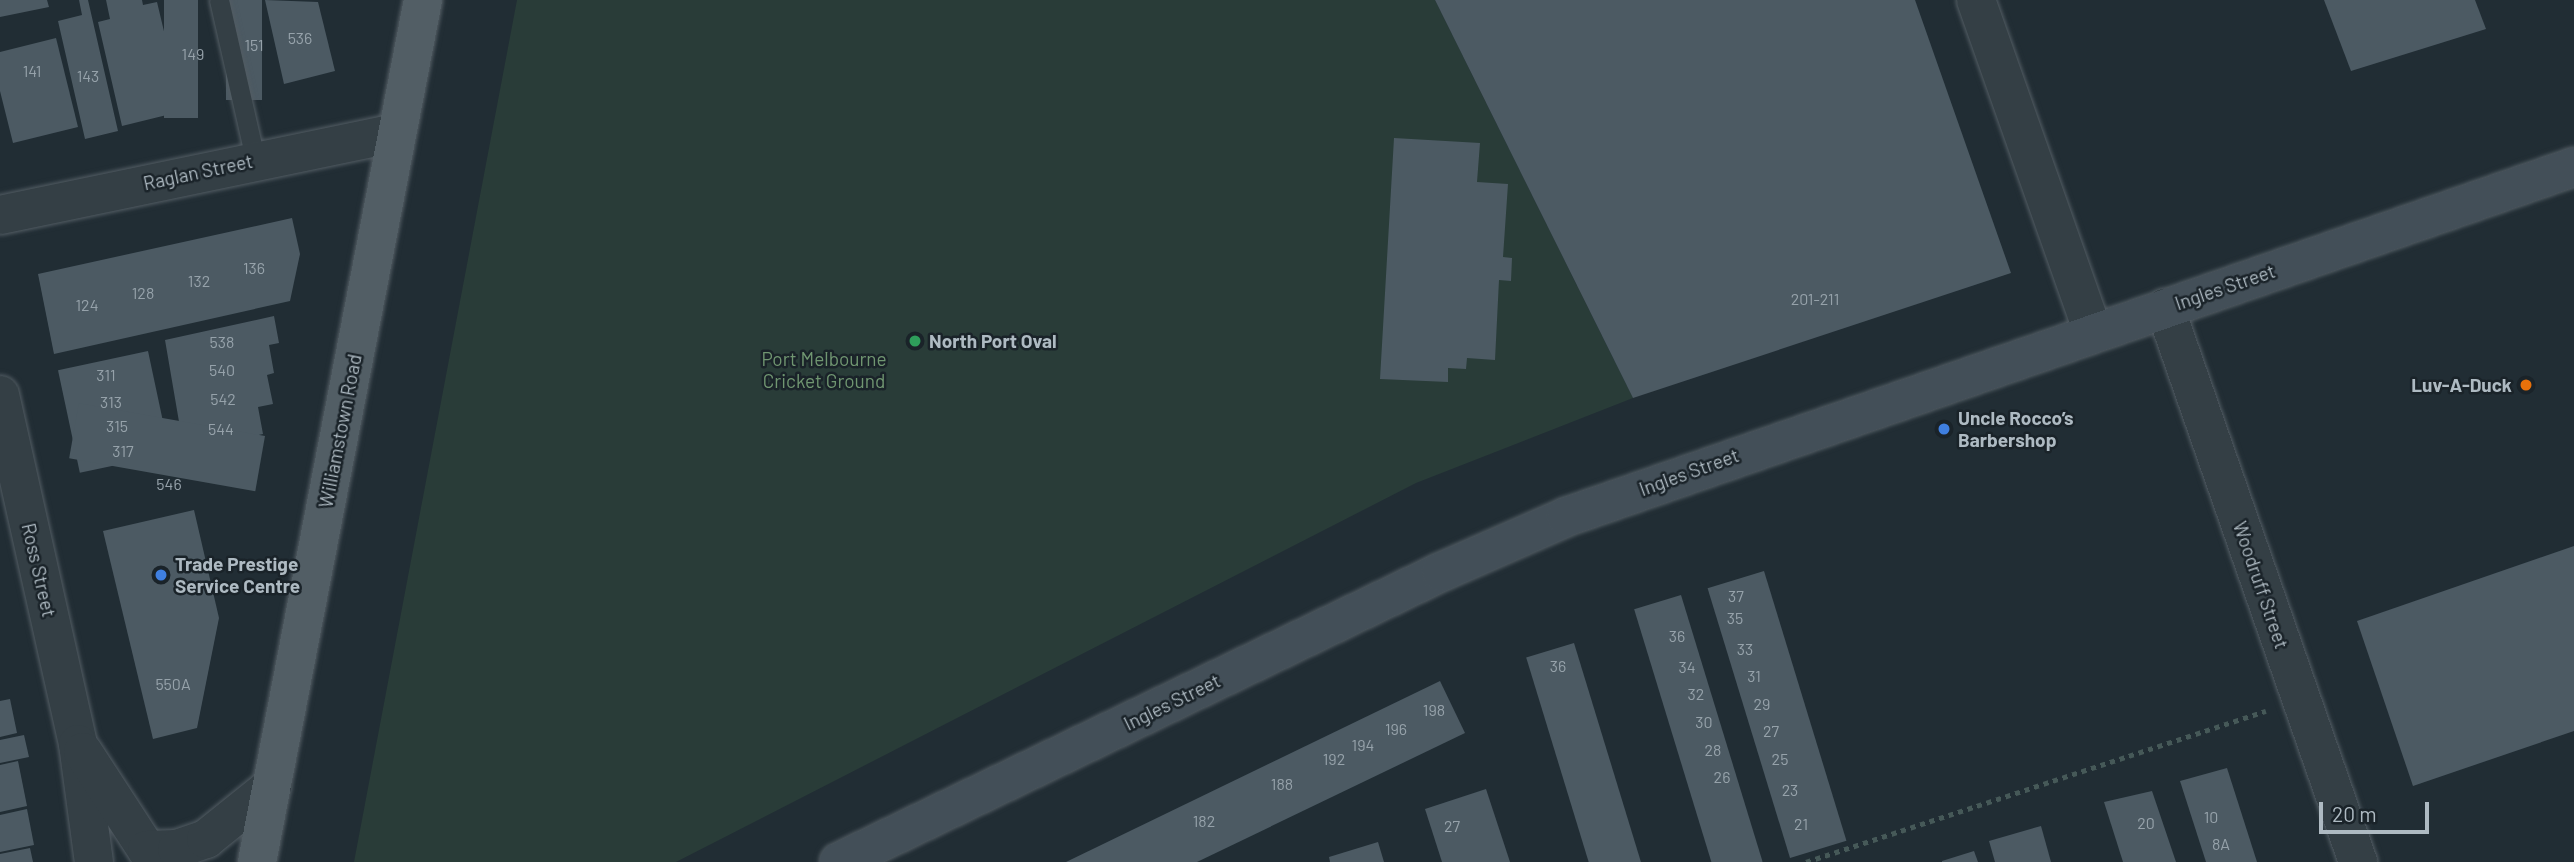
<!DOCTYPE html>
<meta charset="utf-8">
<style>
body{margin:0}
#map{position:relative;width:2574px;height:862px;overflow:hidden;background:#212d34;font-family:Barlow,sans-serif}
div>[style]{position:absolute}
.green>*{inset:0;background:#293c38}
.building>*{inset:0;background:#4c5a63;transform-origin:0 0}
.path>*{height:4.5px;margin-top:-2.25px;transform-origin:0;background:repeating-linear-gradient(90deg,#465958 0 5px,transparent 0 10px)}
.roads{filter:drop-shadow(0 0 2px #525c63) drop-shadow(0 0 2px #525c63)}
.lane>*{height:19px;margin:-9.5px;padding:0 9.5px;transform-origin:9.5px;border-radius:9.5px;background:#343f45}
.street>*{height:38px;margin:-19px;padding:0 19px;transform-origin:19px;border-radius:19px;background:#343f45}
.secondary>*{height:38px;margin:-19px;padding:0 19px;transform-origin:19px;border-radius:19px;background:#434f58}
.primary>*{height:38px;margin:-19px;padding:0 19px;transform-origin:19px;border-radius:19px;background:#525e65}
.dots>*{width:19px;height:19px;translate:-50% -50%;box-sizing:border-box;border:4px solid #1a2329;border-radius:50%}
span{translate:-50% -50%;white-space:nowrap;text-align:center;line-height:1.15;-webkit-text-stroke:5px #1a2329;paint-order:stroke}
.number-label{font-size:16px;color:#96a2aa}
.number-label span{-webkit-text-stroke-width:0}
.street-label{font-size:19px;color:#aebac2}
.poi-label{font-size:19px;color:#aebac2;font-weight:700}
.left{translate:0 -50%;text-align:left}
.right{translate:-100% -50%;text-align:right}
.park-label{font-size:19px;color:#709671}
.scale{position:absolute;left:2319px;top:802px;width:110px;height:32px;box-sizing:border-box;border:4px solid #aebac2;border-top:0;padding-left:9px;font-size:21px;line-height:24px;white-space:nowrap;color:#aebac2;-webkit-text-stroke:5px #1a2329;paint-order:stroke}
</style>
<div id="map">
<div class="green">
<div style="clip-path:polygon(517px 0,1435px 0,1633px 398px,1416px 483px,676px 862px,354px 862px)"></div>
</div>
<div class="building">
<div style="clip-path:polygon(0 0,47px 0,49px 7px,0 17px)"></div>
<div style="clip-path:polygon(79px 0,88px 0,118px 131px,85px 139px,58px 21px,82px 15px)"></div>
<div style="clip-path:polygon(106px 0,142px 0,143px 5px,157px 2px,183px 111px,122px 126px,98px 22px,110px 19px)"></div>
<div style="left:164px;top:0;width:34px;height:118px"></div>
<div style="left:226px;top:0;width:36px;height:100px"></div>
<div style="clip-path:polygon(265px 0,318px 2px,335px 71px,284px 84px)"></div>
<div style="clip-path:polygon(1435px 0,1915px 0,2011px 273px,1633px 398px)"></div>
<div style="clip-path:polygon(2324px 0,2475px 0,2486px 29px,2351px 71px)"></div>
<div style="clip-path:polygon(56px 38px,78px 127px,13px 143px,0 91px,0 52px)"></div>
<div style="clip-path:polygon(1394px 138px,1480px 143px,1477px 182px,1508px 184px,1503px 257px,1512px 258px,1511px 281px,1499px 280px,1495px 360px,1467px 358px,1466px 369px,1448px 368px,1448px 382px,1380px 379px)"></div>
<div style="clip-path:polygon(292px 218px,300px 254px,290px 301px,54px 354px,38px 274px)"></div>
<div style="clip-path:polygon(274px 316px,279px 343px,269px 345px,274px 373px,267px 375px,273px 404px,258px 407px,263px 434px,184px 451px,165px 340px)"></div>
<div style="left:148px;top:351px;width:105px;height:92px;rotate:78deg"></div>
<div style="left:265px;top:436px;width:56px;height:189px;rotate:100deg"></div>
<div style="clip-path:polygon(194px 510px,219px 618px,197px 728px,153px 739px,103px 531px)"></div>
<div style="clip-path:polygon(2574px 546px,2574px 731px,2413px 786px,2357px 621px)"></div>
<div style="left:1764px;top:571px;width:282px;height:59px;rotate:73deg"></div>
<div style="left:1681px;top:595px;width:279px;height:49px;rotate:73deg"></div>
<div style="left:1574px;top:643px;width:230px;height:50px;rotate:73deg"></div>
<div style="clip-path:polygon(1440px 681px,1465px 733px,1197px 862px,1066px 862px)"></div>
<div style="clip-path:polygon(10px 699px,17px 733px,0 737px,0 701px)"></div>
<div style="clip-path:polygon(24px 735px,29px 757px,0 763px,0 740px)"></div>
<div style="clip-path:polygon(18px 761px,27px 806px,0 812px,0 765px)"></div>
<div style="clip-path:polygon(2227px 768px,2257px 862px,2206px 862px,2180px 781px)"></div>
<div style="clip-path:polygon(1486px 789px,1510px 862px,1442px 862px,1425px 809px)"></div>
<div style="clip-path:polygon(2152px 791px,2176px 862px,2123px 862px,2104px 802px)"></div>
<div style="clip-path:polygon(27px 809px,34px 845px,0 852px,0 815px)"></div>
<div style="clip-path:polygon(2041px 826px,2051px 862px,1995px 862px,1989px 841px)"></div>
<div style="clip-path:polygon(1378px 842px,1384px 862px,1330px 862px,1329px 857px)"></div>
<div style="clip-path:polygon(30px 848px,33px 862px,0 862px,0 854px)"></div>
<div style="clip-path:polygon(1974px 851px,1978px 862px,1942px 862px,1942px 861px)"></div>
</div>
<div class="path">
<div style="left:1806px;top:862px;width:484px;rotate:-18.2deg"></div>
</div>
<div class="roads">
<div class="lane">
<div style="left:219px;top:0;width:163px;rotate:77.2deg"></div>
</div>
<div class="street">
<div style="left:1976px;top:0;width:352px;rotate:70.6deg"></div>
<div style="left:0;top:215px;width:404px;rotate:-11.7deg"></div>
<div style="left:2165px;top:308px;width:587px;rotate:70.79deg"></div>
<div style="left:0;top:395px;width:358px;rotate:77.4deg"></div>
<div style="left:78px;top:744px;width:119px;rotate:82.3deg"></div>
<div style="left:83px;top:752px;width:117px;rotate:56.9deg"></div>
<div style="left:147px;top:850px;width:30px;rotate:-2deg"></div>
<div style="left:177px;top:849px;width:31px;rotate:-19deg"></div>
<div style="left:206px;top:839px;width:85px;rotate:-38.8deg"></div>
</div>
<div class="secondary">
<div style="left:839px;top:862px;width:668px;rotate:-25.72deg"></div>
<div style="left:1441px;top:572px;width:137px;rotate:-23.7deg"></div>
<div style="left:1566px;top:517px;width:1067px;rotate:-19.15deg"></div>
</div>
<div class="primary">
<div style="left:257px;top:862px;width:878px;rotate:-79.1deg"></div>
</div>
</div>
<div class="dots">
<div style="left:915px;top:341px;background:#2e9e5b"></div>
<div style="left:2526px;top:385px;background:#e8710a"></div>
<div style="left:1944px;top:429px;background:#3f7fe0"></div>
<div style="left:161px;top:575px;background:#3f7fe0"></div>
</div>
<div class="number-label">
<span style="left:300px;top:38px">536</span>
<span style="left:254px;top:45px">151</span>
<span style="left:193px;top:54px">149</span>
<span style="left:32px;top:71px">141</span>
<span style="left:88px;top:76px">143</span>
<span style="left:254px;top:268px">136</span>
<span style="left:199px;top:281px">132</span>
<span style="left:143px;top:293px">128</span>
<span style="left:1815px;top:299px">201-211</span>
<span style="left:87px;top:305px">124</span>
<span style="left:222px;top:342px">538</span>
<span style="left:222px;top:370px">540</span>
<span style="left:106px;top:375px">311</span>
<span style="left:223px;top:399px">542</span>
<span style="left:111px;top:402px">313</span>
<span style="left:117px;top:426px">315</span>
<span style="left:221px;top:429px">544</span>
<span style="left:123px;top:451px">317</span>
<span style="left:169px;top:484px">546</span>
<span style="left:1736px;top:596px">37</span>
<span style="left:1735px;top:618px">35</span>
<span style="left:1677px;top:636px">36</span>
<span style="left:1745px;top:649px">33</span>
<span style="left:1558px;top:666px">36</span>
<span style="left:1687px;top:667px">34</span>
<span style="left:1754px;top:676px">31</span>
<span style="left:173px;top:684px">550A</span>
<span style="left:1696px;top:694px">32</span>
<span style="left:1762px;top:704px">29</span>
<span style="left:1434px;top:710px">198</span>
<span style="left:1704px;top:722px">30</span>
<span style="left:1396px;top:729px">196</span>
<span style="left:1771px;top:731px">27</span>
<span style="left:1363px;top:745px">194</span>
<span style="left:1713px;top:750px">28</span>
<span style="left:1334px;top:759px">192</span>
<span style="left:1780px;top:759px">25</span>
<span style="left:1722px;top:777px">26</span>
<span style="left:1282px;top:784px">188</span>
<span style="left:1790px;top:790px">23</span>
<span style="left:2211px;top:817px">10</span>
<span style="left:1204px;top:821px">182</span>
<span style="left:2146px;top:823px">20</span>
<span style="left:1801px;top:824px">21</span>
<span style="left:1452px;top:826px">27</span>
<span style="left:2221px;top:844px">8A</span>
</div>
<div class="street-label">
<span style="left:198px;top:172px;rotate:-12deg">Raglan Street</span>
<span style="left:2225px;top:287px;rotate:-19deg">Ingles Street</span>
<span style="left:340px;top:431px;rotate:-79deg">Williamstown Road</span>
<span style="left:1689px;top:472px;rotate:-20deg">Ingles Street</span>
<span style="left:39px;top:570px;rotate:77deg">Ross Street</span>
<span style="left:2261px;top:585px;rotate:71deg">Woodruff Street</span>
<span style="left:1172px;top:702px;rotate:-26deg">Ingles Street</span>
</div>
<div class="poi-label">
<span class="left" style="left:929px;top:341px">North Port Oval</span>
<span class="right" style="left:2512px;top:385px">Luv-A-Duck</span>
<span class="left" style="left:1958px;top:429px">Uncle Rocco’s<br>Barbershop</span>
<span class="left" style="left:175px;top:575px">Trade Prestige<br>Service Centre</span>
</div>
<div class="park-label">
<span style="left:824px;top:370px">Port Melbourne<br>Cricket Ground</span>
</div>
<div class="scale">20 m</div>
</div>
